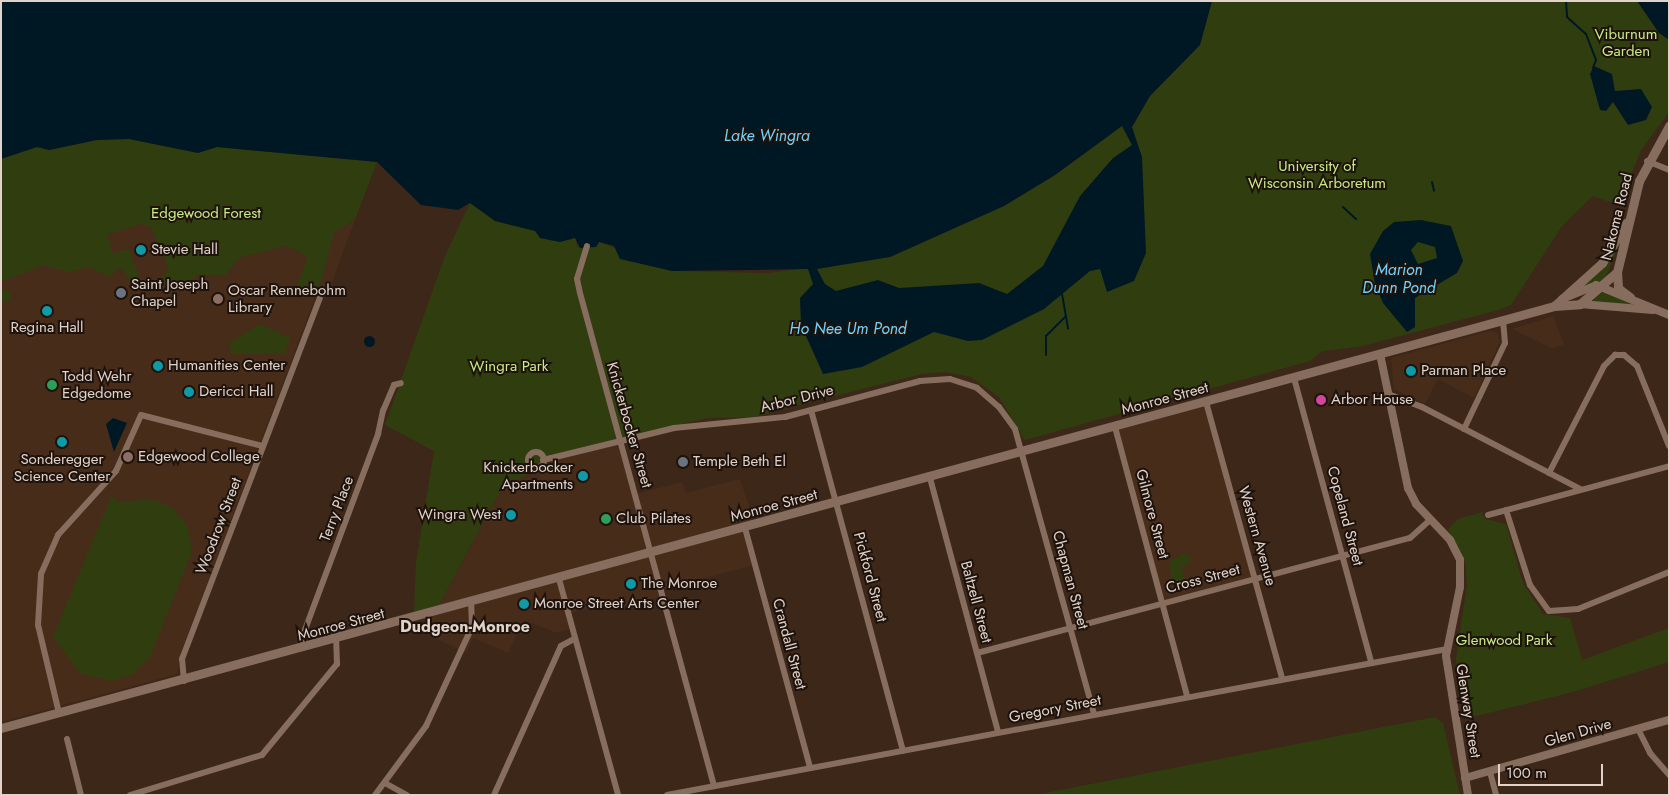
<!DOCTYPE html>
<style>
body{margin:0}
#map{position:relative;width:1670px;height:796px;overflow:hidden;background:#3d2719;font-family:Jost,sans-serif}
div>[style]{position:absolute}
.built>*{inset:0;background:#482c1a;transform-origin:0 0}
.green>*{inset:0;background:#303e0f}
.round{border-radius:50%}
.water>*{inset:0;background:#001823}
.stream>*{height:2px;margin:-1px;padding:0 1px;transform-origin:1px;border-radius:1px;background:#001823}
.minor>*{height:6px;margin:-3px;padding:0 3px;transform-origin:3px;border-radius:3px;background:#876d5d}
.minor>.ring{margin:-3px;padding:0;box-sizing:content-box;background:none;border:6px solid #876d5d;border-radius:50%}
.tertiary>*{height:8px;margin:-4px;padding:0 4px;transform-origin:4px;border-radius:4px;background:#876d5d}
.secondary>*{height:9px;margin:-4.5px;padding:0 4.5px;transform-origin:4.5px;border-radius:4.5px;background:#876d5d}
.dots>*{width:14px;height:14px;translate:-50% -50%;box-sizing:border-box;border:2px solid #1d130c;border-radius:50%}
span{translate:-50% -50%;white-space:nowrap;text-align:center;line-height:1.15;-webkit-text-stroke:4px #1d130c;paint-order:stroke}
.park-label{font-size:15px;color:#c8eb85}
.street-label{font-size:15px;color:#e1d2ca}
.poi-label{font-size:15px;color:#e1d2ca}
.left{translate:0 -50%;text-align:left}
.right{translate:-100% -50%;text-align:right}
.water-label{font-size:16px;color:#72d2fc;font-style:italic}
.neighbourhood-label{font-size:16px;color:#e1d2ca;font-weight:700}
.frame{position:absolute;inset:0;border:2px solid #e1d2ca;pointer-events:none}
.scale{position:absolute;left:1498px;top:764px;width:105px;height:22px;box-sizing:border-box;border:2px solid #e1d2ca;border-top:0;padding-left:6px;font-size:15px;line-height:18px;white-space:nowrap;color:#e1d2ca;-webkit-text-stroke:4px #1d130c;paint-order:stroke}
</style>
<div id="map">
<div class="built">
<div style="clip-path:polygon(1px 159px,359px 209px,328px 293px,318px 290px,181px 652px,177px 674px,1px 722px)"></div>
<div style="clip-path:polygon(1553px 316px,1564px 344px,1553px 349px,1512px 329px)"></div>
<div style="clip-path:polygon(1490px 331px,1497px 332px,1500px 341px,1474px 398px,1438px 379px,1425px 404px,1394px 389px,1391px 358px)"></div>
<div style="left:1206px;top:402px;width:183px;height:94px;rotate:74deg"></div>
<div style="clip-path:polygon(621px 442px,636px 494px,682px 482px,686px 493px,740px 479px,755px 525px,745px 528px,754px 565px,662px 589px,663px 596px,617px 608px,615px 601px,568px 614px,571px 628px,557px 633px,524px 620px,508px 653px,473px 638px,466px 653px,424px 633px,503px 486px,544px 463px)"></div>
</div>
<div class="green">
<div style="clip-path:polygon(1212px 1px,1669px 1px,1669px 112px,1641px 150px,1619px 205px,1593px 196px,1562px 226px,1511px 305px,1498px 310px,1363px 346px,1322px 351px,1310px 361px,1025px 440px,999px 397px,971px 377px,945px 372px,921px 374px,753px 417px,707px 418px,551px 455px,525px 476px,503px 486px,439px 605px,414px 612px,416px 563px,434px 451px,385px 425px,445px 256px,470px 203px,495px 221px,536px 231px,540px 238px,560px 242px,576px 238px,577px 247px,596px 247px,599px 242px,672px 271px,769px 273px,890px 257px,1004px 206px,1055px 175px,1122px 126px,1132px 127px,1150px 96px,1200px 45px)"></div>
<div style="clip-path:polygon(129px 139px,198px 153px,217px 147px,377px 162px,355px 219px,334px 233px,320px 286px,312px 286px,307px 295px,295px 291px,308px 256px,285px 246px,239px 258px,226px 275px,198px 275px,174px 292px,167px 292px,164px 284px,153px 286px,152px 281px,164px 276px,168px 267px,151px 227px,142px 224px,107px 234px,113px 254px,129px 249px,140px 280px,131px 282px,121px 267px,108px 277px,91px 267px,69px 272px,43px 265px,1px 282px,1px 159px,37px 147px,49px 150px,97px 140px)"></div>
<div style="clip-path:polygon(1623px 237px,1603px 283px,1586px 285px,1569px 296px)"></div>
<div class="round" style="left:-1px;top:290px;width:12px;height:12px"></div>
<div style="clip-path:polygon(1605px 290px,1637px 305px,1591px 302px)"></div>
<div style="clip-path:polygon(260px 324px,291px 338px,284px 354px,231px 354px,230px 342px)"></div>
<div style="clip-path:polygon(111px 497px,122px 502px,151px 499px,173px 508px,188px 527px,192px 551px,150px 657px,133px 674px,111px 681px,80px 673px,53px 637px)"></div>
<div style="clip-path:polygon(1482px 512px,1485px 519px,1506px 524px,1523px 583px,1543px 614px,1570px 618px,1582px 660px,1669px 628px,1669px 662px,1573px 692px,1464px 719px,1456px 659px,1467px 584px,1465px 562px,1448px 529px,1458px 519px)"></div>
<div style="clip-path:polygon(1184px 553px,1191px 557px,1189px 564px,1181px 567px,1186px 582px,1173px 585px,1169px 562px)"></div>
<div style="clip-path:polygon(1435px 717px,1443px 723px,1460px 795px,1035px 795px)"></div>
</div>
<div class="water">
<div style="clip-path:polygon(evenodd,1px 1px,1212px 1px,1200px 45px,1150px 96px,1132px 127px,1142px 157px,1146px 253px,1134px 281px,1107px 292px,1100px 269px,1090px 271px,1044px 309px,982px 340px,968px 341px,934px 332px,862px 367px,823px 374px,801px 325px,800px 298px,813px 284px,808px 269px,672px 271px,620px 259px,614px 246px,599px 242px,596px 247px,580px 248px,575px 238px,560px 242px,540px 238px,535px 231px,495px 221px,470px 203px,458px 210px,421px 205px,377px 162px,217px 147px,198px 153px,129px 139px,97px 140px,49px 150px,37px 147px,1px 159px,1px 1px,1122px 126px,1132px 145px,1113px 158px,1080px 196px,1043px 266px,1007px 294px,979px 283px,899px 288px,878px 280px,836px 291px,825px 284px,817px 269px,890px 257px,1004px 206px,1055px 175px,1122px 126px)"></div>
<div style="clip-path:polygon(1637px 1px,1669px 2px,1669px 40px,1659px 33px)"></div>
<div style="clip-path:polygon(1594px 66px,1612px 74px,1615px 91px,1641px 89px,1652px 107px,1646px 120px,1628px 125px,1613px 102px,1606px 111px,1600px 110px,1590px 74px)"></div>
<div style="clip-path:polygon(evenodd,1421px 220px,1451px 226px,1463px 261px,1457px 273px,1415px 298px,1415px 327px,1407px 332px,1383px 303px,1375px 284px,1370px 254px,1383px 231px,1394px 222px,1421px 220px,1418px 242px,1435px 247px,1437px 258px,1418px 264px,1411px 250px,1418px 242px)"></div>
<div class="round" style="left:363.5px;top:335.5px;width:11px;height:11px"></div>
<div style="clip-path:polygon(113px 418px,127px 423px,114px 452px,106px 424px)"></div>
</div>
<div class="stream">
<div style="left:1566px;top:1px;width:16px;rotate:86deg"></div>
<div style="left:1567px;top:17px;width:25px;rotate:42deg"></div>
<div style="left:1586px;top:34px;width:28px;rotate:69deg"></div>
<div style="left:1596px;top:60px;width:9px;rotate:111deg"></div>
<div style="left:1432px;top:182px;width:9px;rotate:77deg"></div>
<div style="left:1343px;top:207px;width:18px;rotate:43deg"></div>
<div style="left:1062px;top:294px;width:35px;rotate:80deg"></div>
<div style="left:1046px;top:355px;width:19px;rotate:-90deg"></div>
<div style="left:1046px;top:336px;width:28px;rotate:-45deg"></div>
</div>
<div class="minor">
<div style="left:1647px;top:161px;width:24px;rotate:22deg"></div>
<div style="left:587px;top:246px;width:34px;rotate:107deg"></div>
<div style="left:577px;top:279px;width:14px;rotate:78deg"></div>
<div style="left:580px;top:293px;width:511px;rotate:74.79deg"></div>
<div style="left:1294px;top:378px;width:293px;rotate:74.8deg"></div>
<div style="left:1388px;top:394px;width:36px;rotate:21deg"></div>
<div style="left:1422px;top:407px;width:178px;rotate:27.4deg"></div>
<div style="left:1206px;top:402px;width:285px;rotate:74.6deg"></div>
<div style="left:811px;top:410px;width:353px;rotate:74.9deg"></div>
<div style="left:1115px;top:427px;width:278px;rotate:75deg"></div>
<div style="left:1464px;top:429px;width:95px;rotate:-64.5deg"></div>
<div style="left:1505px;top:343px;width:22px;rotate:-95deg"></div>
<div class="ring" style="left:528px;top:452px;width:10px;height:10px"></div>
<div style="left:543px;top:460px;width:135px;rotate:-13.7deg"></div>
<div style="left:674px;top:428px;width:112px;rotate:-5.7deg"></div>
<div style="left:785px;top:417px;width:140px;rotate:-14.9deg"></div>
<div style="left:920px;top:381px;width:30px;rotate:-4deg"></div>
<div style="left:950px;top:379px;width:28px;rotate:18deg"></div>
<div style="left:977px;top:388px;width:29px;rotate:41deg"></div>
<div style="left:999px;top:407px;width:27px;rotate:54deg"></div>
<div style="left:1015px;top:429px;width:296px;rotate:74.5deg"></div>
<div style="left:1549px;top:473px;width:120px;rotate:-62.8deg"></div>
<div style="left:1604px;top:366px;width:16px;rotate:-45deg"></div>
<div style="left:1615px;top:355px;width:9px"></div>
<div style="left:1624px;top:355px;width:17px;rotate:40deg"></div>
<div style="left:1637px;top:366px;width:86px;rotate:68.2deg"></div>
<div style="left:930px;top:478px;width:263px;rotate:75deg"></div>
<div style="left:1506px;top:510px;width:79px;rotate:72.3deg"></div>
<div style="left:1530px;top:585px;width:32px;rotate:54deg"></div>
<div style="left:1549px;top:611px;width:29px;rotate:-4deg"></div>
<div style="left:1578px;top:609px;width:98px;rotate:-22.1deg"></div>
<div style="left:1488px;top:515px;width:188px;rotate:-15.1deg"></div>
<div style="left:745px;top:528px;width:248px;rotate:74.8deg"></div>
<div style="left:559px;top:579px;width:224px;rotate:74.7deg"></div>
<div style="left:303px;top:648px;width:13px;rotate:-90deg"></div>
<div style="left:303px;top:635px;width:215px;rotate:-69.5deg"></div>
<div style="left:378px;top:434px;width:24px;rotate:-78deg"></div>
<div style="left:383px;top:411px;width:28px;rotate:-67deg"></div>
<div style="left:394px;top:385px;width:7px;rotate:-16deg"></div>
<div style="left:977px;top:653px;width:448px;rotate:-14.9deg"></div>
<div style="left:1410px;top:538px;width:27px;rotate:-42deg"></div>
<div style="left:184px;top:681px;width:22px;rotate:-95deg"></div>
<div style="left:182px;top:659px;width:386px;rotate:-69.1deg"></div>
<div style="left:59px;top:713px;width:90px;rotate:-103.4deg"></div>
<div style="left:38px;top:625px;width:51px;rotate:-86.6deg"></div>
<div style="left:41px;top:574px;width:43px;rotate:-66.4deg"></div>
<div style="left:58px;top:535px;width:86px;rotate:-47.8deg"></div>
<div style="left:116px;top:471px;width:61px;rotate:-65.9deg"></div>
<div style="left:141px;top:415px;width:126px;rotate:14.3deg"></div>
<div style="left:1639px;top:731px;width:25px;rotate:63deg"></div>
<div style="left:1650px;top:753px;width:29px;rotate:49deg"></div>
<div style="left:67px;top:739px;width:58px;rotate:76deg"></div>
<div style="left:1490px;top:772px;width:24px;rotate:75deg"></div>
<div style="left:385px;top:783px;width:25px;rotate:29deg"></div>
<div style="left:130px;top:795px;width:138px;rotate:-16.9deg"></div>
<div style="left:262px;top:755px;width:118px;rotate:-50.5deg"></div>
<div style="left:337px;top:664px;width:24px;rotate:-92deg"></div>
<div style="left:375px;top:795px;width:86px;rotate:-53.5deg"></div>
<div style="left:426px;top:726px;width:109px;rotate:-65.1deg"></div>
<div style="left:472px;top:627px;width:24px;rotate:-92deg"></div>
<div style="left:494px;top:795px;width:163px;rotate:-65.8deg"></div>
<div style="left:561px;top:646px;width:15px;rotate:-28deg"></div>
<div style="left:667px;top:795px;width:794px;rotate:-10.6deg"></div>
</div>
<div class="tertiary">
<div style="left:1562px;top:299px;width:37px;rotate:-22deg"></div>
<div style="left:1596px;top:285px;width:79px;rotate:22.3deg"></div>
<div style="left:1580px;top:304px;width:73px;rotate:4.7deg"></div>
<div style="left:1380px;top:354px;width:137px;rotate:78.2deg"></div>
<div style="left:1408px;top:488px;width:18px;rotate:63deg"></div>
<div style="left:1416px;top:504px;width:50px;rotate:46.6deg"></div>
<div style="left:1450px;top:540px;width:22px;rotate:63deg"></div>
<div style="left:1460px;top:560px;width:27px;rotate:90deg"></div>
<div style="left:1460px;top:587px;width:70px;rotate:101.5deg"></div>
<div style="left:1446px;top:656px;width:141px;rotate:81deg"></div>
<div style="left:1465px;top:778px;width:212px;rotate:-15.9deg"></div>
</div>
<div class="secondary">
<div style="left:1617px;top:272px;width:16px;rotate:86deg"></div>
<div style="left:1618px;top:288px;width:15px;rotate:37deg"></div>
<div style="left:1554px;top:306px;width:64px;rotate:-41.9deg"></div>
<div style="left:1602px;top:263px;width:47px;rotate:-59deg"></div>
<div style="left:1px;top:728px;width:1609px;rotate:-15.2deg"></div>
<div style="left:1554px;top:306px;width:26px;rotate:-4deg"></div>
<div style="left:1580px;top:304px;width:49px;rotate:-40.9deg"></div>
<div style="left:1617px;top:272px;width:94px;rotate:-76.4deg"></div>
<div style="left:1639px;top:181px;width:63px;rotate:-61.4deg"></div>
</div>
<div class="dots">
<div style="left:141px;top:250px;background:#0f9aa8"></div>
<div style="left:121px;top:293px;background:#6b7280"></div>
<div style="left:218px;top:299px;background:#8d6e63"></div>
<div style="left:47px;top:311px;background:#0f9aa8"></div>
<div style="left:158px;top:366px;background:#0f9aa8"></div>
<div style="left:1411px;top:371px;background:#0f9aa8"></div>
<div style="left:52px;top:385px;background:#2e9e5b"></div>
<div style="left:189px;top:392px;background:#0f9aa8"></div>
<div style="left:1321px;top:400px;background:#d1479c"></div>
<div style="left:62px;top:442px;background:#0f9aa8"></div>
<div style="left:128px;top:457px;background:#8d6e63"></div>
<div style="left:683px;top:462px;background:#6b7280"></div>
<div style="left:583px;top:476px;background:#0f9aa8"></div>
<div style="left:511px;top:515px;background:#0f9aa8"></div>
<div style="left:606px;top:519px;background:#2e9e5b"></div>
<div style="left:631px;top:584px;background:#0f9aa8"></div>
<div style="left:524px;top:604px;background:#0f9aa8"></div>
</div>
<div class="park-label">
<span style="left:1626px;top:43px">Viburnum<br>Garden</span>
<span style="left:1317px;top:175px">University of<br>Wisconsin Arboretum</span>
<span style="left:206px;top:214px">Edgewood Forest</span>
<span style="left:509px;top:367px">Wingra Park</span>
<span style="left:1504px;top:641px">Glenwood Park</span>
</div>
<div class="street-label">
<span style="left:1617px;top:217px;rotate:-76deg">Nakoma Road</span>
<span style="left:797px;top:399px;rotate:-14deg">Arbor Drive</span>
<span style="left:1165px;top:399px;rotate:-15deg">Monroe Street</span>
<span style="left:629px;top:425px;rotate:74deg">Knickerbocker Street</span>
<span style="left:774px;top:506px;rotate:-15deg">Monroe Street</span>
<span style="left:337px;top:509px;rotate:-69deg">Terry Place</span>
<span style="left:1152px;top:514px;rotate:75deg">Gilmore Street</span>
<span style="left:1345px;top:516px;rotate:75deg">Copeland Street</span>
<span style="left:219px;top:526px;rotate:-69deg">Woodrow Street</span>
<span style="left:1257px;top:536px;rotate:74deg">Western Avenue</span>
<span style="left:870px;top:577px;rotate:75deg">Pickford Street</span>
<span style="left:1203px;top:579px;rotate:-15deg">Cross Street</span>
<span style="left:1070px;top:580px;rotate:75deg">Chapman Street</span>
<span style="left:976px;top:602px;rotate:75deg">Baltzell Street</span>
<span style="left:341px;top:625px;rotate:-15deg">Monroe Street</span>
<span style="left:789px;top:644px;rotate:75deg">Crandall Street</span>
<span style="left:1055px;top:709px;rotate:-11deg">Gregory Street</span>
<span style="left:1468px;top:711px;rotate:81deg">Glenway Street</span>
<span style="left:1578px;top:733px;rotate:-16deg">Glen Drive</span>
</div>
<div class="poi-label">
<span class="left" style="left:151px;top:250px">Stevie Hall</span>
<span class="left" style="left:131px;top:293px">Saint Joseph<br>Chapel</span>
<span class="left" style="left:228px;top:299px">Oscar Rennebohm<br>Library</span>
<span style="left:47px;top:328px">Regina Hall</span>
<span class="left" style="left:168px;top:366px">Humanities Center</span>
<span class="left" style="left:1421px;top:371px">Parman Place</span>
<span class="left" style="left:62px;top:385px">Todd Wehr<br>Edgedome</span>
<span class="left" style="left:199px;top:392px">Dericci Hall</span>
<span class="left" style="left:1331px;top:400px">Arbor House</span>
<span class="left" style="left:138px;top:457px">Edgewood College</span>
<span style="left:62px;top:468px">Sonderegger<br>Science Center</span>
<span class="left" style="left:693px;top:462px">Temple Beth El</span>
<span class="right" style="left:573px;top:476px">Knickerbocker<br>Apartments</span>
<span class="right" style="left:501px;top:515px">Wingra West</span>
<span class="left" style="left:616px;top:519px">Club Pilates</span>
<span class="left" style="left:641px;top:584px">The Monroe</span>
<span class="left" style="left:534px;top:604px">Monroe Street Arts Center</span>
</div>
<div class="water-label">
<span style="left:767px;top:136px">Lake Wingra</span>
<span style="left:1399px;top:279px">Marion<br>Dunn Pond</span>
<span style="left:848px;top:329px">Ho Nee Um Pond</span>
</div>
<div class="neighbourhood-label">
<span style="left:465px;top:627px">Dudgeon-Monroe</span>
</div>
<div class="frame"></div>
<div class="scale">100 m</div>
</div>
